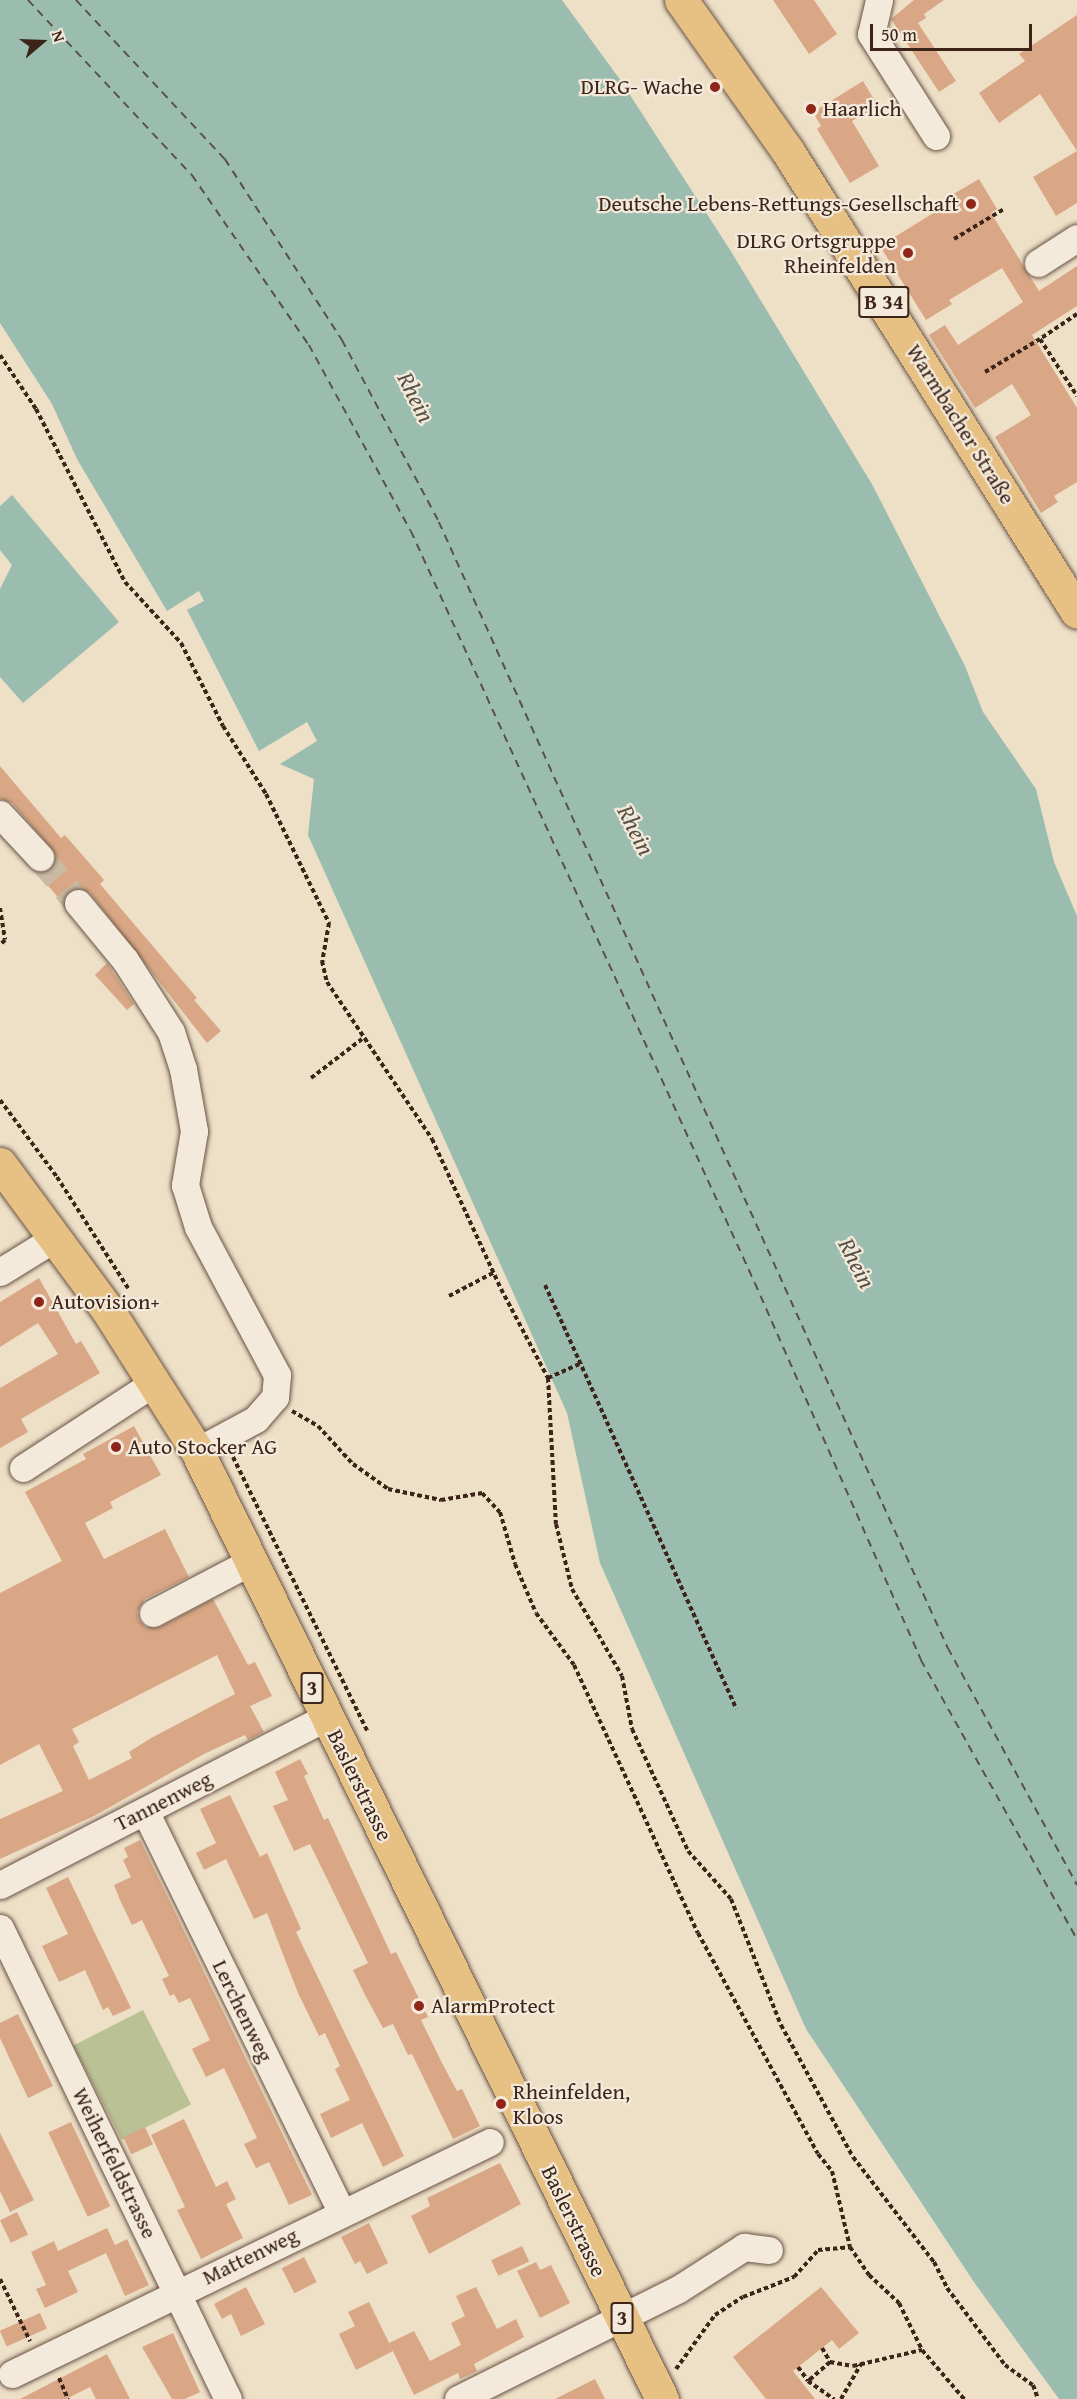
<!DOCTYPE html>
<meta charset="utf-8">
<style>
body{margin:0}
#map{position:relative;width:1077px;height:2399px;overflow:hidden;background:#eedfc7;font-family:"Gentium Book Plus",serif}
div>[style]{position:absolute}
.green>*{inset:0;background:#b9c195;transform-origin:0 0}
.water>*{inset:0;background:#9abdb0}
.ferry>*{height:1.5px;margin-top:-0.75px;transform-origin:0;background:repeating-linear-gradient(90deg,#585246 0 8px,transparent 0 14px)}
.building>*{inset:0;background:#d9a785;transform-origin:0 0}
.minor-tunnel>*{height:27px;margin-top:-13.5px;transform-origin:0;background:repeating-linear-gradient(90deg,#cabaa4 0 27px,transparent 0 41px)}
.path>*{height:4px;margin-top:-2px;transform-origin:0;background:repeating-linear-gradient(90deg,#3c2419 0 4.5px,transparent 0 7.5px)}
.roads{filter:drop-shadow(0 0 2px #685344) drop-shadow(0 0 2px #685344)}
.minor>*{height:27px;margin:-13.5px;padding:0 13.5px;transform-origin:13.5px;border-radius:13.5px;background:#f4eadb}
.major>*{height:33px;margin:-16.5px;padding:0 16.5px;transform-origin:16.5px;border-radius:16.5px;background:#e7c084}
.dots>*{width:16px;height:16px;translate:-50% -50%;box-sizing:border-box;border:3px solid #f4eadb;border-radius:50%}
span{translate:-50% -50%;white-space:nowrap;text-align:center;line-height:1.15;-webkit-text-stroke:4.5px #f4eadb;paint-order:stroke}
.shield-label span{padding:2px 4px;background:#f4eadb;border:2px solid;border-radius:4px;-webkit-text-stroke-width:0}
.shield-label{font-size:21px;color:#3c2419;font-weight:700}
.poi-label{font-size:22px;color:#3c2419}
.right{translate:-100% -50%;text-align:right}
.left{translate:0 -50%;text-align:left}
.street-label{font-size:22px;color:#3c2419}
.water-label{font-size:24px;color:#585246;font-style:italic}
.north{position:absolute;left:12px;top:12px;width:60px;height:60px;-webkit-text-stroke:4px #f4eadb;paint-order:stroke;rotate:71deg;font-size:16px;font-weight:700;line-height:24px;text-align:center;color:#3c2419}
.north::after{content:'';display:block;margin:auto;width:21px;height:27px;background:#3c2419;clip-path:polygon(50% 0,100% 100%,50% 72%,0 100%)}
.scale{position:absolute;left:870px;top:24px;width:162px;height:27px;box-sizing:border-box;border:3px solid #3c2419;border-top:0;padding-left:8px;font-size:18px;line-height:21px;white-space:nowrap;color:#3c2419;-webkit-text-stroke:4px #f4eadb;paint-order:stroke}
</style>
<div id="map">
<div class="green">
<div style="left:143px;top:2010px;width:106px;height:78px;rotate:63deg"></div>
</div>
<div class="water">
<div style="clip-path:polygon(0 0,562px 0,621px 81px,732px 253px,873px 486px,965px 666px,983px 712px,1036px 789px,1054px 862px,1077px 916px,1077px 2399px,1059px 2399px,976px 2285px,806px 2029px,600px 1563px,567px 1413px,308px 835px,314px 779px,280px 764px,317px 741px,307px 722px,259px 751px,187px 610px,204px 601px,199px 591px,167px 611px,77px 459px,52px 404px,0 323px)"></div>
<div style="clip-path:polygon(12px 495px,119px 622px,23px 703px,0 677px,0 589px,12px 565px,0 550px,0 506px)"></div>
</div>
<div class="ferry">
<div style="left:28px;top:0;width:240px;rotate:46.9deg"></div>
<div style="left:192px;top:175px;width:206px;rotate:55.5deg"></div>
<div style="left:309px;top:345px;width:212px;rotate:61.3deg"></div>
<div style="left:411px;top:531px;width:827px;rotate:65.42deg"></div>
<div style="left:755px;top:1283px;width:412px;rotate:66.2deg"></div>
<div style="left:921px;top:1660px;width:320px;rotate:60.8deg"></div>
<div style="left:76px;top:0;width:218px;rotate:46.9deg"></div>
<div style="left:225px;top:159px;width:216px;rotate:57.1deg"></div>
<div style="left:342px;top:340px;width:206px;rotate:61.9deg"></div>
<div style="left:439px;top:522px;width:1236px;rotate:65.68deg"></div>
<div style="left:948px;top:1648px;width:270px;rotate:61.4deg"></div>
</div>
<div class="building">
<div style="clip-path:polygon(773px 0,814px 0,837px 34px,809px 54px)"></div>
<div style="clip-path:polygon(914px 0,944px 0,924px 14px,926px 18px,918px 23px,956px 81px,939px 92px,891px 19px)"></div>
<div style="clip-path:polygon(1077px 15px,1077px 203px,1056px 216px,1033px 177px,1077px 151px,1040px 94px,999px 123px,979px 93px,1025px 61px,1019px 54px)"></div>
<div style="clip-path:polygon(863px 81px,878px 106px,852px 121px,879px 166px,850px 183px,817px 129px,821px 126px,813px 112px)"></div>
<div style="clip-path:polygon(979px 179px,997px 209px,991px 213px,1039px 291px,1077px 266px,1077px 306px,1032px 335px,1077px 408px,1077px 482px,1054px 496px,1058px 502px,1041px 513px,995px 437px,1031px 415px,1012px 384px,975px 408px,929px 335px,945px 325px,958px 345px,1023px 302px,1002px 268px,949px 300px,952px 304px,926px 320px,880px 246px,948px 204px,945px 199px)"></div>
<div style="clip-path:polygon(0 766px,61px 838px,65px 835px,104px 880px,100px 884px,197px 998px,194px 1000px,221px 1031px,207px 1043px,90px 893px,75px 888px,68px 891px,63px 903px,36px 872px,51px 868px,55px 853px,12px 803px,0 799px)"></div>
<div style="clip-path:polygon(107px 963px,134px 1004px,127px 1010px,95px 975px)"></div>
<div style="clip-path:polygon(39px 1278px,76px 1344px,81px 1341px,100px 1373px,21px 1419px,28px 1432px,0 1448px,0 1388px,58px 1354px,38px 1323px,0 1347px,0 1302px)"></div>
<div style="clip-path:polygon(evenodd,134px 1426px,161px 1475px,110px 1502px,113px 1508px,85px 1523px,104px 1559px,165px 1529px,189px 1577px,145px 1599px,137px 1612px,139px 1620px,145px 1627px,160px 1627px,213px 1599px,248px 1665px,255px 1662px,272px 1696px,250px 1706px,264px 1732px,248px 1740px,245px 1735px,204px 1754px,94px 1816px,0 1859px,0 1819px,63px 1791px,39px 1744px,0 1765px,0 1593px,62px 1561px,25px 1492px,86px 1459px,83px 1454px,134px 1426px,217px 1655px,235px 1694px,151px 1738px,129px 1752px,132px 1758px,89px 1780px,73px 1746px,79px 1742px,72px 1729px,217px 1655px)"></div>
<div style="clip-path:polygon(300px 1759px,308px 1774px,304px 1776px,324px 1820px,328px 1818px,391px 1954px,396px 1952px,428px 2017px,421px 2020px,443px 2065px,457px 2091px,462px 2089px,480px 2126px,453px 2139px,412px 2054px,408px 2055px,393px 2024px,383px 2028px,365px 1995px,353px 1970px,368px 1963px,310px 1844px,294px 1851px,273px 1806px,288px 1800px,275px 1772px)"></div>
<div style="clip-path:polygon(230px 1795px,260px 1857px,267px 1853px,301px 1929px,296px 1932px,404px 2156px,383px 2167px,362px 2123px,331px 2138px,320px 2114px,350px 2100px,335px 2069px,340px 2066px,325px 2033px,319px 2036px,298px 1993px,267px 1913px,254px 1919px,226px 1859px,204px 1870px,196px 1853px,216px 1843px,200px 1809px)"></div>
<div style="clip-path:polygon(140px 1840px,312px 2195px,289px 2205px,269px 2162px,256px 2168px,244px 2144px,257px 2138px,224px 2068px,206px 2077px,192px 2049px,210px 2040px,190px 1998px,179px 2003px,174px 1994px,170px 1996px,162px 1979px,169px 1976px,142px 1920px,132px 1925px,120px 1900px,114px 1885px,131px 1877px,123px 1860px,128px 1857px,124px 1848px)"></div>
<div style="clip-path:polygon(68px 1877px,131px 2008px,113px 2016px,108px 2007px,103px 2010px,85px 1970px,59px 1982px,42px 1946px,68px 1934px,46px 1888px)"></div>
<div style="clip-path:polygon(18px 2014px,53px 2086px,28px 2098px,0 2038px,0 2023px)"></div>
<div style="clip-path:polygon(184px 2119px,216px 2187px,227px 2181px,236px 2199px,226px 2204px,243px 2238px,201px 2259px,177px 2210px,185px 2207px,151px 2135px)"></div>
<div style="left:71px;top:2122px;width:93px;height:25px;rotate:65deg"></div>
<div style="left:145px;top:2127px;width:19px;height:24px;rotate:65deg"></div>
<div style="clip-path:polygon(0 2133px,34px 2200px,10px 2212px,0 2191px)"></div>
<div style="clip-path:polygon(500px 2163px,521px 2204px,429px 2254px,411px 2216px,430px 2206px,427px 2198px)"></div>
<div style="left:17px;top:2212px;width:25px;height:19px;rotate:64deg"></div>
<div style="clip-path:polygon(369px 2223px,388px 2263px,367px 2274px,360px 2261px,355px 2264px,341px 2237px)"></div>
<div style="clip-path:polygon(107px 2228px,115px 2245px,127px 2239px,149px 2285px,125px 2296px,106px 2253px,68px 2271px,78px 2292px,45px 2308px,36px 2289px,46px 2285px,31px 2252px,54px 2241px,58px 2251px)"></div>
<div style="left:522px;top:2246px;width:17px;height:34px;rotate:65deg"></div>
<div style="left:304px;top:2257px;width:28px;height:25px;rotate:63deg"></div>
<div style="clip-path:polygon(536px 2262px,540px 2270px,551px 2265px,570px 2303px,540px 2318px,517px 2271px)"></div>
<div style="clip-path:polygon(246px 2287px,265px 2324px,241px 2336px,231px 2314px,222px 2319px,214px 2304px)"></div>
<div style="clip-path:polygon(476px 2287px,497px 2329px,516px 2319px,524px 2337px,474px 2364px,477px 2371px,460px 2379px,458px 2373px,414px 2395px,389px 2343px,414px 2331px,430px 2361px,461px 2345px,451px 2323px,465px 2316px,456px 2296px)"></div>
<div style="clip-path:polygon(821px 2287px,859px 2333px,839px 2349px,832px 2340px,793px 2371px,815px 2399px,766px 2399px,733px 2357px)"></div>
<div style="clip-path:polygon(369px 2302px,393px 2351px,356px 2370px,339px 2334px,355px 2326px,348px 2312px)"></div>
<div style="left:40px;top:2313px;width:17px;height:44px;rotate:66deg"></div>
<div style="clip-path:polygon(173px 2333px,200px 2392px,185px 2399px,172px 2399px,142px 2347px)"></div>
<div style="clip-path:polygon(107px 2354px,130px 2399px,96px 2399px,90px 2387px,66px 2399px,20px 2399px)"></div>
<div style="clip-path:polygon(595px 2379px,605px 2399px,555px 2399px)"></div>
</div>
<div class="minor-tunnel">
<div style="left:40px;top:857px;width:60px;rotate:50.4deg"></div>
</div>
<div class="path">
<div style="left:954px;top:239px;width:58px;rotate:-31deg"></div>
<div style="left:1077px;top:314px;width:45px;rotate:146deg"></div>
<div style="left:1040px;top:339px;width:68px;rotate:57deg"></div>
<div style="left:0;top:355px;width:65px;rotate:56.3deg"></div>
<div style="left:36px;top:409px;width:195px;rotate:62.8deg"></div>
<div style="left:125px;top:582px;width:83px;rotate:47.4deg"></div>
<div style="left:181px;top:643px;width:93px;rotate:63.2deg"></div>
<div style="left:223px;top:726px;width:80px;rotate:57.7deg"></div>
<div style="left:266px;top:794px;width:144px;rotate:64deg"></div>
<div style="left:329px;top:923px;width:39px;rotate:100deg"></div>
<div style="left:322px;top:961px;width:22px;rotate:77deg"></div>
<div style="left:327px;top:982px;width:189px;rotate:56.2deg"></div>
<div style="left:432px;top:1139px;width:165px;rotate:65.3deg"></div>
<div style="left:501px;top:1289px;width:101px;rotate:62.2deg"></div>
<div style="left:548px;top:1378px;width:146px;rotate:86.9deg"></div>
<div style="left:556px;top:1524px;width:67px;rotate:76.2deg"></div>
<div style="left:572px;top:1589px;width:100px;rotate:60.1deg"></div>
<div style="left:622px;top:1676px;width:54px;rotate:79.3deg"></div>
<div style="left:632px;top:1729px;width:134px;rotate:65.3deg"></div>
<div style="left:688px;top:1851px;width:64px;rotate:48.1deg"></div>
<div style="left:731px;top:1899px;width:136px;rotate:68.4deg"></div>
<div style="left:781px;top:2025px;width:150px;rotate:61.4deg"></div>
<div style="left:853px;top:2157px;width:133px;rotate:52.4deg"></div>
<div style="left:934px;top:2262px;width:29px;rotate:63deg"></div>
<div style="left:947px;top:2288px;width:96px;rotate:53deg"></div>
<div style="left:1005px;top:2365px;width:34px;rotate:36deg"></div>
<div style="left:1033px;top:2385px;width:15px;rotate:70deg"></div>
<div style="left:985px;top:372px;width:64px;rotate:-31deg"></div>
<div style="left:0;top:908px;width:32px;rotate:81deg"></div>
<div style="left:5px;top:940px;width:7px;rotate:135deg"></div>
<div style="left:311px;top:1078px;width:64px;rotate:-37.4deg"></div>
<div style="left:0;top:1100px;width:96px;rotate:53.5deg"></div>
<div style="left:57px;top:1177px;width:132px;rotate:57.4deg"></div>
<div style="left:545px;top:1285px;width:465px;rotate:65.7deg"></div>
<div style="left:449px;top:1296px;width:50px;rotate:-27.6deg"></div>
<div style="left:548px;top:1378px;width:34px;rotate:-24deg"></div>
<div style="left:292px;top:1411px;width:30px;rotate:30deg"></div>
<div style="left:318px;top:1426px;width:52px;rotate:47.4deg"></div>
<div style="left:353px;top:1464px;width:43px;rotate:35.5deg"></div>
<div style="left:388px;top:1489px;width:54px;rotate:11.7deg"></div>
<div style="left:441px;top:1500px;width:42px;rotate:-9.7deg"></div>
<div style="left:482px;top:1493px;width:26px;rotate:47deg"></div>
<div style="left:500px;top:1512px;width:54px;rotate:73.9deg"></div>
<div style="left:515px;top:1564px;width:53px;rotate:66.8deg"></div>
<div style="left:536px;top:1613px;width:64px;rotate:53.8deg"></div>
<div style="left:574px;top:1665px;width:295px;rotate:65.2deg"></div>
<div style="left:698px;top:1933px;width:251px;rotate:61.5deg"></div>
<div style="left:818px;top:2154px;width:22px;rotate:51deg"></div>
<div style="left:832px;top:2171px;width:78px;rotate:76.7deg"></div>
<div style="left:233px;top:1457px;width:307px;rotate:63.9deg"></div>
<div style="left:0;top:2279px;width:69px;rotate:64.2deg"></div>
<div style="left:822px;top:2348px;width:16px;rotate:60deg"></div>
<div style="left:830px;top:2362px;width:23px;rotate:10deg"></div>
<div style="left:853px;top:2366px;width:71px;rotate:-13.1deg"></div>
<div style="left:830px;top:2362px;width:29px;rotate:139deg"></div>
<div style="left:808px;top:2381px;width:32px;rotate:35deg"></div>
<div style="left:798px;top:2367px;width:17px;rotate:54deg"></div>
<div style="left:676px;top:2369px;width:67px;rotate:-54.2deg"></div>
<div style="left:715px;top:2315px;width:33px;rotate:-33deg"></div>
<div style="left:743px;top:2297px;width:55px;rotate:-21.4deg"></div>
<div style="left:794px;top:2277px;width:36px;rotate:-48deg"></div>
<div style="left:818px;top:2250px;width:32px;rotate:-5deg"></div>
<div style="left:850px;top:2247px;width:34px;rotate:56deg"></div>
<div style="left:869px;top:2275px;width:41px;rotate:43deg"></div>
<div style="left:899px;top:2303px;width:52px;rotate:63.9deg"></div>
<div style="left:922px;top:2350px;width:65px;rotate:49.4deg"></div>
<div style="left:59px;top:2378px;width:23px;rotate:67deg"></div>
<div style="left:841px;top:2399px;width:40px;rotate:-60.3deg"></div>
</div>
<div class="roads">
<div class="minor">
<div style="left:879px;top:0;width:35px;rotate:103deg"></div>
<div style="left:871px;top:34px;width:121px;rotate:57.5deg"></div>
<div style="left:1038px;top:263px;width:46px;rotate:-32.7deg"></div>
<div style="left:0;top:814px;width:59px;rotate:47.1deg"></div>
<div style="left:78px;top:903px;width:74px;rotate:50.5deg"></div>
<div style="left:125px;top:960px;width:85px;rotate:57.4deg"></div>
<div style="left:171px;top:1032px;width:39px;rotate:72deg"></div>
<div style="left:183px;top:1069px;width:63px;rotate:79.9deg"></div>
<div style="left:194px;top:1131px;width:55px;rotate:99.5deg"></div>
<div style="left:185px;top:1185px;width:44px;rotate:72.8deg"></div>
<div style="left:198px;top:1227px;width:168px;rotate:61.9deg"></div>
<div style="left:277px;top:1375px;width:22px;rotate:95deg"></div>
<div style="left:275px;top:1397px;width:29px;rotate:131deg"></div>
<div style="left:256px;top:1419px;width:67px;rotate:151.5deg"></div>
<div style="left:0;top:1272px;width:65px;rotate:-31.7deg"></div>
<div style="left:23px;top:1468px;width:158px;rotate:-33.1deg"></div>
<div style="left:153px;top:1613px;width:112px;rotate:-27.7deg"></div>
<div style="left:145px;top:1811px;width:445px;rotate:63.9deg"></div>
<div style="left:0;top:1885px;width:368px;rotate:-27.2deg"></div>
<div style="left:0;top:1928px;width:523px;rotate:64.17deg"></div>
<div style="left:12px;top:2374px;width:531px;rotate:-25.89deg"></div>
<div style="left:458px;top:2399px;width:245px;rotate:-26.5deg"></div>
<div style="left:677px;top:2290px;width:80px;rotate:-32.7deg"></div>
<div style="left:744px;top:2247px;width:25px;rotate:7deg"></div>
</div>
<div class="major">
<div style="left:681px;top:0;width:184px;rotate:54.8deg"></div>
<div style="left:787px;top:150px;width:545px;rotate:57.88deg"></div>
<div style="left:0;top:1164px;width:180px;rotate:53.6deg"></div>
<div style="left:107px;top:1309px;width:168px;rotate:57.6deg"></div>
<div style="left:197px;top:1451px;width:1056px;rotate:63.87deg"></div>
</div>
</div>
<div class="dots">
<div style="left:715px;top:87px;background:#8f2418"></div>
<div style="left:811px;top:109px;background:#8f2418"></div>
<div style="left:971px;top:204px;background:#8f2418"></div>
<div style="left:908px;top:253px;background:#8f2418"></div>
<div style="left:39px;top:1302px;background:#8f2418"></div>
<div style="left:116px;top:1447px;background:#8f2418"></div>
<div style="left:419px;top:2006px;background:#8f2418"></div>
<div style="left:501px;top:2104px;background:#8f2418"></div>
</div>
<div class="shield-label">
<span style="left:884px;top:302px">B 34</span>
<span style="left:312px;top:1688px">3</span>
<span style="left:622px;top:2318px">3</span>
</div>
<div class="poi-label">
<span class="right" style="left:703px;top:87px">DLRG- Wache</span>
<span class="left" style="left:823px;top:109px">Haarlich</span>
<span class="right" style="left:959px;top:204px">Deutsche Lebens-Rettungs-Gesellschaft</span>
<span class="right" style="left:896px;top:253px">DLRG Ortsgruppe<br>Rheinfelden</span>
<span class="left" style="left:51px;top:1302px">Autovision+</span>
<span class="left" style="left:128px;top:1447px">Auto Stocker AG</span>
<span class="left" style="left:431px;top:2006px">AlarmProtect</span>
<span class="left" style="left:513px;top:2104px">Rheinfelden,<br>Kloos</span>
</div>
<div class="street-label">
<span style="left:961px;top:424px;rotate:58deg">Warmbacher Straße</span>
<span style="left:360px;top:1785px;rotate:64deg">Baslerstrasse</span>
<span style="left:163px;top:1801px;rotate:-27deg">Tannenweg</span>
<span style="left:243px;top:2011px;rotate:64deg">Lerchenweg</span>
<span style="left:115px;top:2163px;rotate:64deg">Weiherfeldstrasse</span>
<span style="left:574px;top:2221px;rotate:64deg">Baslerstrasse</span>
<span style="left:250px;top:2256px;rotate:-26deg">Mattenweg</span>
</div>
<div class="water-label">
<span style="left:416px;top:397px;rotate:63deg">Rhein</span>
<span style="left:636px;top:830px;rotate:63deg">Rhein</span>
<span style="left:857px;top:1263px;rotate:63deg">Rhein</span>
</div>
<div class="north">N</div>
<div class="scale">50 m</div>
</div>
